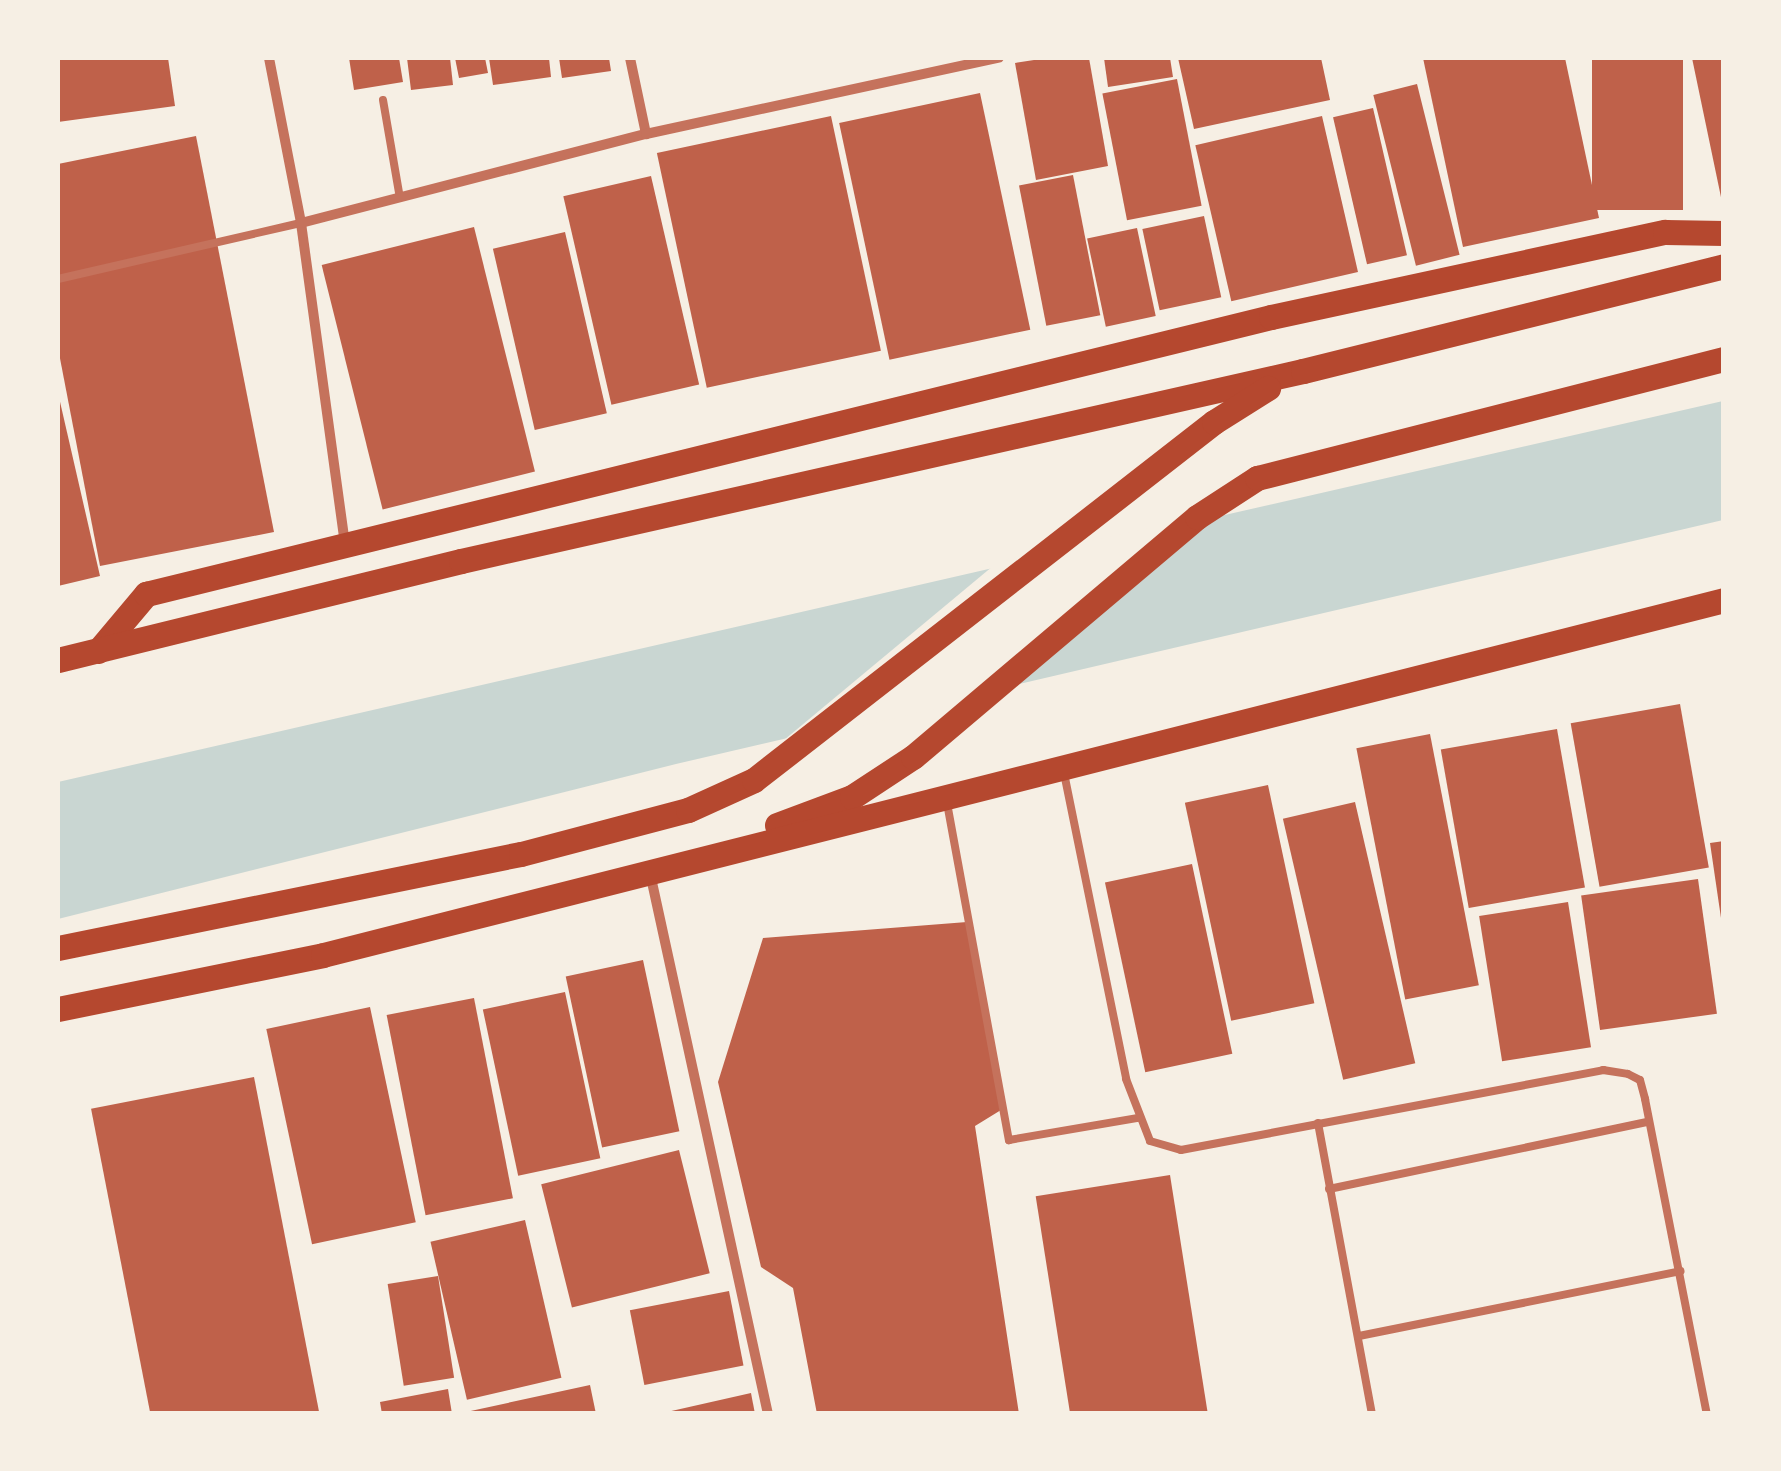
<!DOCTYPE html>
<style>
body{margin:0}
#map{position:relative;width:1781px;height:1471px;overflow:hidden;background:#f6efe4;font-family:"Source Sans 3",sans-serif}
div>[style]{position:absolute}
.water>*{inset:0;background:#c9d6d2}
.pier>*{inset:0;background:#f6efe4}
.building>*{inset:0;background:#bf614a;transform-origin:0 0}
.service>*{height:8px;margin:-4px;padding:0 4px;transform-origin:4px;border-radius:4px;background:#c5725c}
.minor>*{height:10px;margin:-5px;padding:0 5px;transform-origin:5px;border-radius:5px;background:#c5725c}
.primary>*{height:25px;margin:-12.5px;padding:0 12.5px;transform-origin:12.5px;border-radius:12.5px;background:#b5482f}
span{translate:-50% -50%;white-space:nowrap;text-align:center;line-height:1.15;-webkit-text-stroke:10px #f6efe4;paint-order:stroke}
.frame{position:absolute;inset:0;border:60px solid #f6efe4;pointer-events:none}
</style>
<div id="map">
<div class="water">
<div style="clip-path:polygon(1723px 401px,1723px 520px,676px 764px,58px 919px,58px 782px)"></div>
</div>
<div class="pier">
<div style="clip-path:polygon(1197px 517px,1003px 693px,778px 745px,999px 561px)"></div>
</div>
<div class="building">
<div style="clip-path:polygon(58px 58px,168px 58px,175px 106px,58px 122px)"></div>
<div style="clip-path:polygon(349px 58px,399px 58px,403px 82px,354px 90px)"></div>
<div style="clip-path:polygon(407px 58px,450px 58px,453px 85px,411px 90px)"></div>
<div style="clip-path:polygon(455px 58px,485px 58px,488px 73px,459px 78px)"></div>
<div style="clip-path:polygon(489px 58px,549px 58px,551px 77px,493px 85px)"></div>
<div style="clip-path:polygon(559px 58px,609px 58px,611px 71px,562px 78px)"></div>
<div style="clip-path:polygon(1047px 58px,1089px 58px,1108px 166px,1036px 180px,1015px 63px)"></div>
<div style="clip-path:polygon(1104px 58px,1170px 58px,1173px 77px,1108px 87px)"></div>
<div style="clip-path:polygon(1178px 58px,1321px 58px,1330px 100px,1194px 129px)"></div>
<div style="clip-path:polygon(1423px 58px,1565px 58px,1599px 218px,1463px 247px)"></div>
<div style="left:1592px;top:58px;width:91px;height:152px"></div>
<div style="clip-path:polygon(1692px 58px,1724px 58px,1724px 202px,1722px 202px)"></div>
<div style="left:1177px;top:79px;width:129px;height:76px;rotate:79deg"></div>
<div style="left:1417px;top:84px;width:176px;height:45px;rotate:76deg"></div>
<div style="left:980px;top:93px;width:242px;height:144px;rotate:78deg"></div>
<div style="left:1373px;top:108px;width:151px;height:41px;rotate:77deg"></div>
<div style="left:831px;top:116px;width:240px;height:178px;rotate:78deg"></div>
<div style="left:1322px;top:116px;width:160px;height:130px;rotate:77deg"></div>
<div style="clip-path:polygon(196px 136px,274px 532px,100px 566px,58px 348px,58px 164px)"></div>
<div style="left:1073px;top:175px;width:143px;height:55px;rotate:79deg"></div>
<div style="left:651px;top:176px;width:214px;height:90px;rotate:77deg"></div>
<div style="left:1204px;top:216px;width:83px;height:63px;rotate:78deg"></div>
<div style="left:474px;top:227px;width:252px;height:157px;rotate:76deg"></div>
<div style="left:1137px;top:228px;width:90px;height:51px;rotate:78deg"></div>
<div style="left:565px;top:232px;width:186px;height:74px;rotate:77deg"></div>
<div style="clip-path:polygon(58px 393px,100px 576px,58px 586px)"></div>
<div style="left:1680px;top:704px;width:166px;height:111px;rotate:80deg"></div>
<div style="left:1557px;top:729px;width:161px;height:118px;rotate:80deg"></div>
<div style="left:1430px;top:734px;width:256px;height:75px;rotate:79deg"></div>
<div style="left:1268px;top:785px;width:223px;height:85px;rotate:78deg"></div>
<div style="left:1355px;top:802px;width:268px;height:74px;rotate:77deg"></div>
<div style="clip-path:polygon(1724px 841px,1724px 918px,1721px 918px,1710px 843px)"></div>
<div style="left:1192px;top:864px;width:194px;height:89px;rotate:78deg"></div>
<div style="left:1698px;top:879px;width:136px;height:118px;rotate:82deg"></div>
<div style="left:1568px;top:902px;width:147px;height:90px;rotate:81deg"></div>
<div style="clip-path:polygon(967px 922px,1001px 1110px,975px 1126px,1019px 1414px,817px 1414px,793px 1288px,761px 1267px,718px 1082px,763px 938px)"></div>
<div style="left:643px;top:960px;width:175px;height:79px;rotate:78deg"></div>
<div style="left:565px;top:992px;width:170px;height:84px;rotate:78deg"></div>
<div style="left:474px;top:998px;width:204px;height:89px;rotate:79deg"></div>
<div style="left:370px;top:1007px;width:220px;height:106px;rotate:78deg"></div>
<div style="left:254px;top:1077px;width:343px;height:166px;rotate:79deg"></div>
<div style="left:679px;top:1150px;width:127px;height:142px;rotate:76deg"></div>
<div style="left:1170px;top:1175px;width:242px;height:136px;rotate:81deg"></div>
<div style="left:525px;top:1220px;width:162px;height:97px;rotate:77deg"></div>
<div style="left:438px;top:1276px;width:103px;height:51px;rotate:81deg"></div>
<div style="left:729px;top:1291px;width:76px;height:101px;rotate:79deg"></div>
<div style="clip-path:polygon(590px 1385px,596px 1414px,467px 1414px,466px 1412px)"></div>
<div style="clip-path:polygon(448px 1389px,452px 1414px,382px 1414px,380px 1402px)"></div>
<div style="clip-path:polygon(751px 1393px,755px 1414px,667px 1414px,667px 1412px)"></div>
</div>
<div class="service">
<div style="left:383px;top:100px;width:99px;rotate:80.2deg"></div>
<div style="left:58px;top:279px;width:249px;rotate:-13deg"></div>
<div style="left:1064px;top:773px;width:312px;rotate:78.5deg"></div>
<div style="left:1126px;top:1079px;width:66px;rotate:68.8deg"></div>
<div style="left:1150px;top:1141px;width:32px;rotate:16deg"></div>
<div style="left:1181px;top:1150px;width:430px;rotate:-10.7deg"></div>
<div style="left:1603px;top:1070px;width:25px;rotate:9deg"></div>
<div style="left:1628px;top:1074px;width:13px;rotate:27deg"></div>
<div style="left:1640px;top:1080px;width:20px;rotate:75deg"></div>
<div style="left:1645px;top:1099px;width:321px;rotate:78.9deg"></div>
<div style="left:947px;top:803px;width:343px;rotate:79.6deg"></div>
<div style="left:1009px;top:1140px;width:131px;rotate:-9.7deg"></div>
<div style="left:1318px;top:1123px;width:296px;rotate:79.5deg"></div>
<div style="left:1329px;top:1189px;width:326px;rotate:-11.9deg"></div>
<div style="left:1359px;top:1336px;width:328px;rotate:-11.4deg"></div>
</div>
<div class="minor">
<div style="left:269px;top:58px;width:168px;rotate:79deg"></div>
<div style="left:301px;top:223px;width:323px;rotate:82.2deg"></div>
<div style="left:630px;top:58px;width:78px;rotate:78.1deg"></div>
<div style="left:301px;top:223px;width:356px;rotate:-14.5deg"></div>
<div style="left:646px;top:134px;width:361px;rotate:-12.2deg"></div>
<div style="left:650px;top:873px;width:554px;rotate:77.7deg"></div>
</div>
<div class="primary">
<div style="left:98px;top:651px;width:75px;rotate:-49.9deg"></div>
<div style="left:146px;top:594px;width:1159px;rotate:-13.83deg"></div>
<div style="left:1271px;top:317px;width:403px;rotate:-12.2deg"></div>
<div style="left:1665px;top:232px;width:59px;rotate:1deg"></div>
<div style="left:58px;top:660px;width:415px;rotate:-13.8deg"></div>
<div style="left:461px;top:561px;width:863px;rotate:-12.72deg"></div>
<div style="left:1303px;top:371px;width:434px;rotate:-14deg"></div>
<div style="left:777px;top:825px;width:80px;rotate:-20.5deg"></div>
<div style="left:852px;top:797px;width:73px;rotate:-33.3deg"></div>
<div style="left:913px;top:757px;width:372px;rotate:-40.2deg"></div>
<div style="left:1197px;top:517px;width:72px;rotate:-33deg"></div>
<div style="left:1257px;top:478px;width:482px;rotate:-14.3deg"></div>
<div style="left:58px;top:948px;width:472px;rotate:-11.5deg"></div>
<div style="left:521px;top:854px;width:173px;rotate:-14.8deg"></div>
<div style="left:688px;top:810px;width:72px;rotate:-24.4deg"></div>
<div style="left:754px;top:780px;width:583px;rotate:-37.89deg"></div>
<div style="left:1214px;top:422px;width:64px;rotate:-32.2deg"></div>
<div style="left:58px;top:1009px;width:270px;rotate:-11.5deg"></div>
<div style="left:323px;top:955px;width:1445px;rotate:-14.22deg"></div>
</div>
<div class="frame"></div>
</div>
